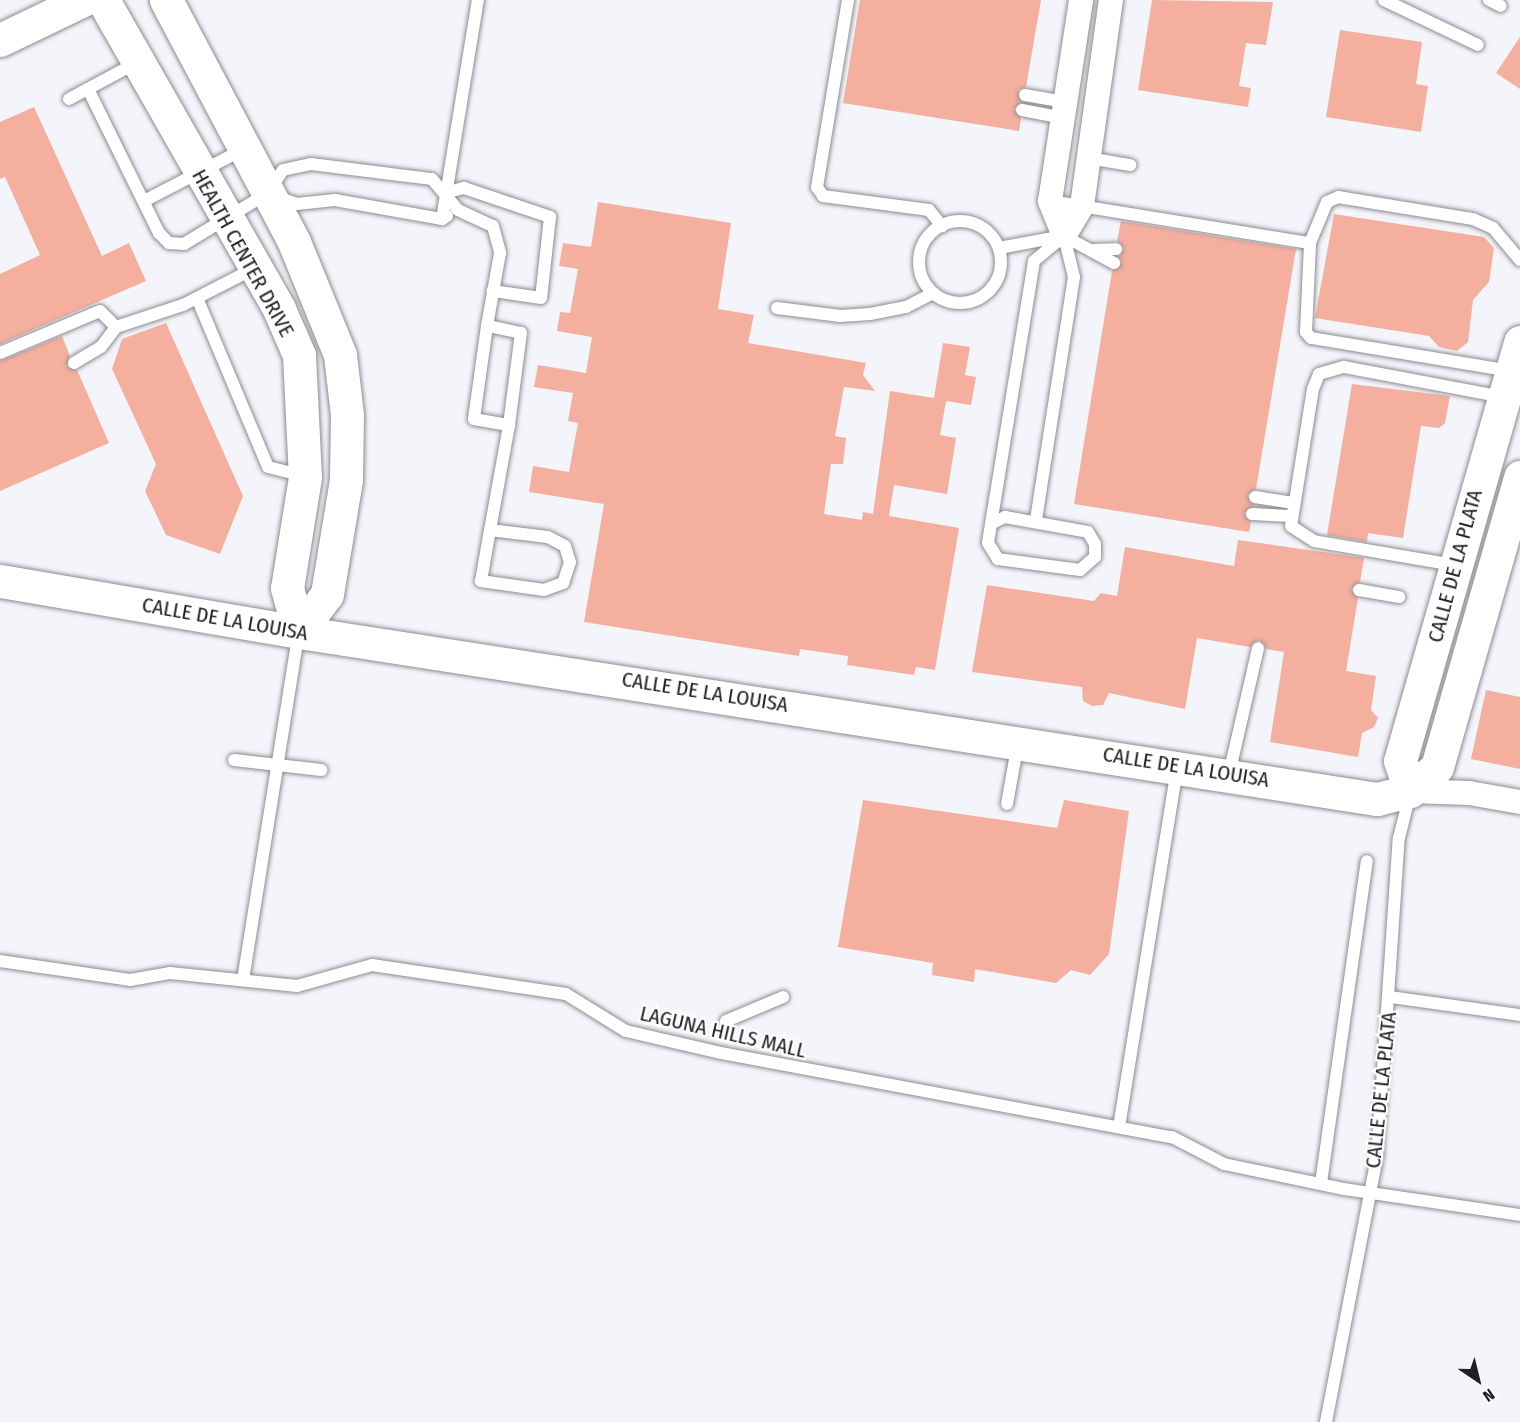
<!DOCTYPE html>
<style>
body{margin:0}
#map{position:relative;width:1520px;height:1422px;overflow:hidden;background:#f4f4fb;font-family:"Fira Sans Condensed",sans-serif}
div>[style]{position:absolute}
.building>*{inset:0;background:#f4af9e}
.roads{filter:drop-shadow(0 0 2px #8b8b91) drop-shadow(0 0 2px #8b8b91)}
.lane>*{height:12px;margin:-6px;padding:0 6px;transform-origin:6px;border-radius:6px;background:#fff}
.lane>.ring{margin:-6px;padding:0;box-sizing:content-box;background:none;border:12px solid #fff;border-radius:50%}
.street>*{height:24px;margin:-12px;padding:0 12px;transform-origin:12px;border-radius:12px;background:#fff}
.secondary>*{height:33px;margin:-16.5px;padding:0 16.5px;transform-origin:16.5px;border-radius:16.5px;background:#fff}
span{translate:-50% -50%;white-space:nowrap;text-align:center;line-height:1.15;-webkit-text-stroke:4.5px #fff;paint-order:stroke}
.street-label{font-size:21px;color:#202023}
.north{position:absolute;left:1448px;top:1350px;width:60px;height:60px;-webkit-text-stroke:4px #fff;paint-order:stroke;rotate:145deg;font-size:16px;font-weight:700;line-height:24px;text-align:center;color:#202023}
.north::after{content:'';display:block;margin:auto;width:21px;height:27px;background:#202023;clip-path:polygon(50% 0,100% 100%,50% 72%,0 100%)}
</style>
<div id="map">
<div class="building">
<div style="clip-path:polygon(860px 0,1041px 0,1026px 87px,1018px 90px,1021px 102px,1014px 109px,1021px 118px,1019px 131px,843px 103px)"></div>
<div style="clip-path:polygon(1152px 0,1273px 2px,1266px 45px,1246px 43px,1239px 86px,1251px 88px,1248px 107px,1138px 90px)"></div>
<div style="clip-path:polygon(1340px 30px,1422px 42px,1416px 84px,1428px 86px,1421px 132px,1326px 117px)"></div>
<div style="clip-path:polygon(1520px 37px,1520px 89px,1496px 73px)"></div>
<div style="clip-path:polygon(34px 107px,102px 256px,129px 243px,146px 281px,0 344px,0 274px,40px 255px,5px 177px,0 179px,0 122px)"></div>
<div style="clip-path:polygon(598px 202px,731px 223px,718px 309px,754px 315px,748px 343px,866px 363px,863px 375px,875px 391px,844px 387px,835px 436px,846px 438px,843px 464px,831px 464px,824px 514px,862px 520px,863px 512px,873px 514px,890px 391px,934px 398px,943px 343px,970px 347px,965px 375px,976px 377px,971px 405px,946px 401px,940px 435px,956px 438px,947px 494px,894px 485px,889px 516px,959px 528px,935px 670px,916px 667px,914px 675px,847px 665px,848px 656px,800px 649px,799px 656px,584px 622px,604px 504px,529px 492px,533px 466px,569px 472px,578px 423px,568px 421px,573px 393px,534px 387px,538px 365px,586px 373px,592px 337px,557px 331px,560px 312px,570px 313px,578px 269px,559px 266px,563px 243px,591px 247px)"></div>
<div style="clip-path:polygon(1334px 214px,1484px 237px,1494px 248px,1489px 282px,1473px 300px,1468px 342px,1457px 351px,1439px 347px,1429px 336px,1315px 318px)"></div>
<div style="clip-path:polygon(1121px 221px,1296px 249px,1256px 489px,1247px 495px,1254px 506px,1244px 513px,1251px 522px,1249px 532px,1074px 504px,1112px 271px,1122px 263px,1119px 257px,1124px 248px,1117px 241px)"></div>
<div style="clip-path:polygon(166px 323px,243px 496px,220px 554px,166px 535px,145px 491px,156px 464px,112px 369px,122px 339px)"></div>
<div style="clip-path:polygon(62px 336px,70px 356px,67px 367px,77px 370px,109px 443px,0 491px,0 361px)"></div>
<div style="clip-path:polygon(1352px 384px,1450px 396px,1445px 423px,1439px 428px,1421px 426px,1403px 538px,1368px 533px,1367px 542px,1327px 535px)"></div>
<div style="clip-path:polygon(1238px 540px,1364px 558px,1360px 582px,1351px 589px,1358px 598px,1346px 671px,1376px 676px,1371px 710px,1378px 718px,1374px 727px,1362px 733px,1358px 757px,1270px 742px,1284px 652px,1266px 649px,1259px 640px,1250px 647px,1197px 638px,1185px 709px,1109px 693px,1103px 705px,1092px 706px,1083px 701px,1082px 687px,972px 672px,987px 585px,1094px 601px,1101px 593px,1117px 596px,1125px 547px,1234px 566px)"></div>
<div style="clip-path:polygon(1486px 690px,1520px 697px,1520px 769px,1471px 759px)"></div>
<div style="clip-path:polygon(863px 800px,1057px 828px,1064px 800px,1129px 811px,1109px 954px,1090px 975px,1071px 970px,1056px 983px,975px 969px,974px 982px,932px 975px,933px 963px,838px 947px)"></div>
</div>
<div class="roads">
<div class="lane">
<div style="left:848px;top:0;width:190px;rotate:99.4deg"></div>
<div style="left:817px;top:187px;width:11px;rotate:56deg"></div>
<div style="left:823px;top:196px;width:107px;rotate:7.5deg"></div>
<div style="left:929px;top:210px;width:21px;rotate:51deg"></div>
<div style="left:1384px;top:0;width:104px;rotate:25.6deg"></div>
<div style="left:1489px;top:0;width:13px;rotate:27deg"></div>
<div style="left:88px;top:89px;width:161px;rotate:63.8deg"></div>
<div style="left:159px;top:233px;width:14px;rotate:45deg"></div>
<div style="left:169px;top:243px;width:15px;rotate:4deg"></div>
<div style="left:184px;top:244px;width:98px;rotate:-31.3deg"></div>
<div style="left:268px;top:193px;width:27px;rotate:-57deg"></div>
<div style="left:283px;top:170px;width:29px;rotate:-12deg"></div>
<div style="left:311px;top:164px;width:122px;rotate:7.1deg"></div>
<div style="left:432px;top:179px;width:40px;rotate:50deg"></div>
<div style="left:458px;top:210px;width:38px;rotate:25deg"></div>
<div style="left:493px;top:226px;width:28px;rotate:75deg"></div>
<div style="left:500px;top:253px;width:74px;rotate:100.1deg"></div>
<div style="left:487px;top:326px;width:94px;rotate:98deg"></div>
<div style="left:474px;top:419px;width:36px;rotate:10deg"></div>
<div style="left:509px;top:425px;width:93px;rotate:-82.6deg"></div>
<div style="left:521px;top:333px;width:35px;rotate:-168deg"></div>
<div style="left:1025px;top:95px;width:41px;rotate:9.9deg"></div>
<div style="left:69px;top:99px;width:76px;rotate:-28.2deg"></div>
<div style="left:1022px;top:110px;width:42px;rotate:11deg"></div>
<div style="left:1088px;top:158px;width:43px;rotate:9.5deg"></div>
<div style="left:445px;top:193px;width:20px;rotate:-15deg"></div>
<div style="left:464px;top:188px;width:91px;rotate:18.6deg"></div>
<div style="left:550px;top:217px;width:81px;rotate:96.3deg"></div>
<div style="left:541px;top:298px;width:49px;rotate:-171.7deg"></div>
<div style="left:277px;top:197px;width:21px;rotate:19deg"></div>
<div style="left:297px;top:204px;width:38px;rotate:-6deg"></div>
<div style="left:335px;top:200px;width:109px;rotate:10.1deg"></div>
<div style="left:442px;top:219px;width:6px;rotate:-31deg"></div>
<div style="left:144px;top:201px;width:113px;rotate:-27.5deg"></div>
<div style="left:1050px;top:201px;width:263px;rotate:9.2deg"></div>
<div style="left:442px;top:219px;width:222px;rotate:-80.7deg"></div>
<div class="ring" style="left:919px;top:221px;width:70px;height:70px"></div>
<div style="left:999px;top:248px;width:66px;rotate:-10.5deg"></div>
<div style="left:1064px;top:236px;width:57px;rotate:28.4deg"></div>
<div style="left:1091px;top:250px;width:25px;rotate:-2deg"></div>
<div style="left:197px;top:298px;width:183px;rotate:67.2deg"></div>
<div style="left:268px;top:467px;width:37px;rotate:14deg"></div>
<div style="left:777px;top:308px;width:64px;rotate:7.2deg"></div>
<div style="left:840px;top:316px;width:30px;rotate:-4deg"></div>
<div style="left:870px;top:314px;width:37px;rotate:-11deg"></div>
<div style="left:906px;top:307px;width:31px;rotate:-27deg"></div>
<div style="left:0;top:353px;width:108px;rotate:-22.8deg"></div>
<div style="left:100px;top:311px;width:23px;rotate:45deg"></div>
<div style="left:74px;top:363px;width:31px;rotate:-31deg"></div>
<div style="left:101px;top:347px;width:25px;rotate:-53deg"></div>
<div style="left:116px;top:327px;width:71px;rotate:-18.2deg"></div>
<div style="left:183px;top:305px;width:79px;rotate:-27.2deg"></div>
<div style="left:1511px;top:371px;width:203px;rotate:-170.6deg"></div>
<div style="left:1311px;top:338px;width:8px;rotate:-130deg"></div>
<div style="left:1306px;top:332px;width:89px;rotate:-87.4deg"></div>
<div style="left:1310px;top:243px;width:44px;rotate:-67.5deg"></div>
<div style="left:1327px;top:202px;width:12px;rotate:-24deg"></div>
<div style="left:1338px;top:197px;width:137px;rotate:9.3deg"></div>
<div style="left:1473px;top:219px;width:22px;rotate:24deg"></div>
<div style="left:1493px;top:228px;width:42px;rotate:49.8deg"></div>
<div style="left:1255px;top:497px;width:37px;rotate:9deg"></div>
<div style="left:1252px;top:514px;width:38px;rotate:3deg"></div>
<div style="left:1005px;top:517px;width:84px;rotate:10.2deg"></div>
<div style="left:1088px;top:532px;width:14px;rotate:60deg"></div>
<div style="left:1095px;top:544px;width:13px;rotate:90deg"></div>
<div style="left:1095px;top:557px;width:20px;rotate:139deg"></div>
<div style="left:1080px;top:570px;width:83px;rotate:-172.4deg"></div>
<div style="left:998px;top:559px;width:19px;rotate:-122deg"></div>
<div style="left:988px;top:543px;width:19px;rotate:-81deg"></div>
<div style="left:991px;top:524px;width:16px;rotate:-27deg"></div>
<div style="left:991px;top:524px;width:266px;rotate:-80.7deg"></div>
<div style="left:1034px;top:261px;width:39px;rotate:-40deg"></div>
<div style="left:1064px;top:236px;width:42px;rotate:76.3deg"></div>
<div style="left:1074px;top:277px;width:246px;rotate:98.9deg"></div>
<div style="left:490px;top:530px;width:58px;rotate:6.9deg"></div>
<div style="left:548px;top:537px;width:19px;rotate:28deg"></div>
<div style="left:565px;top:546px;width:17px;rotate:73deg"></div>
<div style="left:570px;top:562px;width:22px;rotate:108deg"></div>
<div style="left:563px;top:583px;width:20px;rotate:160deg"></div>
<div style="left:544px;top:590px;width:64px;rotate:-171.9deg"></div>
<div style="left:481px;top:581px;width:52px;rotate:-80deg"></div>
<div style="left:490px;top:530px;width:107px;rotate:-79.7deg"></div>
<div style="left:1454px;top:565px;width:142px;rotate:-170.3deg"></div>
<div style="left:1314px;top:541px;width:27px;rotate:-147deg"></div>
<div style="left:1291px;top:526px;width:139px;rotate:-80.9deg"></div>
<div style="left:1313px;top:389px;width:16px;rotate:-68deg"></div>
<div style="left:1319px;top:374px;width:26px;rotate:-16deg"></div>
<div style="left:1344px;top:367px;width:162px;rotate:10.7deg"></div>
<div style="left:1359px;top:590px;width:41px;rotate:9.9deg"></div>
<div style="left:234px;top:760px;width:88px;rotate:6.6deg"></div>
<div style="left:1229px;top:774px;width:129px;rotate:-77deg"></div>
<div style="left:1007px;top:804px;width:62px;rotate:-79.8deg"></div>
<div style="left:0;top:961px;width:131px;rotate:8.3deg"></div>
<div style="left:130px;top:980px;width:41px;rotate:-9.9deg"></div>
<div style="left:170px;top:973px;width:128px;rotate:5.8deg"></div>
<div style="left:297px;top:986px;width:78px;rotate:-15.6deg"></div>
<div style="left:372px;top:965px;width:196px;rotate:8.5deg"></div>
<div style="left:566px;top:994px;width:70px;rotate:31.7deg"></div>
<div style="left:626px;top:1031px;width:98px;rotate:13deg"></div>
<div style="left:721px;top:1053px;width:459px;rotate:10.6deg"></div>
<div style="left:1172px;top:1137px;width:59px;rotate:27.4deg"></div>
<div style="left:1224px;top:1164px;width:123px;rotate:11.8deg"></div>
<div style="left:1344px;top:1189px;width:178px;rotate:8.4deg"></div>
<div style="left:243px;top:980px;width:352px;rotate:-80.9deg"></div>
<div style="left:1390px;top:997px;width:131px;rotate:7.9deg"></div>
<div style="left:726px;top:1021px;width:62px;rotate:-22.8deg"></div>
<div style="left:1119px;top:1127px;width:362px;rotate:-80.8deg"></div>
<div style="left:1321px;top:1183px;width:325px;rotate:-81.9deg"></div>
<div style="left:1326px;top:1422px;width:270px;rotate:-79.1deg"></div>
<div style="left:1377px;top:1157px;width:320px;rotate:-86.1deg"></div>
<div style="left:1399px;top:838px;width:45px;rotate:-76deg"></div>
</div>
<div class="street">
<div style="left:1064px;top:236px;width:35px;rotate:-59deg"></div>
<div style="left:1082px;top:206px;width:208px;rotate:-82deg"></div>
<div style="left:1064px;top:236px;width:38px;rotate:-112deg"></div>
<div style="left:1050px;top:201px;width:203px;rotate:-81.2deg"></div>
<div style="left:1410px;top:791px;width:59px;rotate:1.9deg"></div>
<div style="left:1469px;top:793px;width:52px;rotate:10deg"></div>
</div>
<div class="secondary">
<div style="left:103px;top:0;width:356px;rotate:60.3deg"></div>
<div style="left:279px;top:309px;width:50px;rotate:66.5deg"></div>
<div style="left:299px;top:355px;width:122px;rotate:87.2deg"></div>
<div style="left:305px;top:477px;width:112px;rotate:99.2deg"></div>
<div style="left:287px;top:588px;width:46px;rotate:74.7deg"></div>
<div style="left:166px;top:0;width:274px;rotate:62.1deg"></div>
<div style="left:294px;top:242px;width:122px;rotate:67.8deg"></div>
<div style="left:340px;top:355px;width:60px;rotate:83.3deg"></div>
<div style="left:347px;top:415px;width:65px;rotate:90.9deg"></div>
<div style="left:346px;top:480px;width:116px;rotate:99.5deg"></div>
<div style="left:327px;top:594px;width:47px;rotate:126.4deg"></div>
<div style="left:0;top:40px;width:92px;rotate:-25.7deg"></div>
<div style="left:0;top:581px;width:303px;rotate:9.7deg"></div>
<div style="left:299px;top:632px;width:1091px;rotate:8.81deg"></div>
<div style="left:1377px;top:799px;width:34px;rotate:-14deg"></div>
<div style="left:1410px;top:791px;width:36px;rotate:-42deg"></div>
<div style="left:1437px;top:767px;width:302px;rotate:-74deg"></div>
<div style="left:1410px;top:791px;width:32px;rotate:-108deg"></div>
<div style="left:1400px;top:761px;width:436px;rotate:-74deg"></div>
</div>
</div>
<div class="street-label">
<span style="left:243px;top:253px;rotate:61deg">HEALTH CENTER DRIVE</span>
<span style="left:1455px;top:566px;rotate:-75deg">CALLE DE LA PLATA</span>
<span style="left:225px;top:619px;rotate:10deg">CALLE DE LA LOUISA</span>
<span style="left:705px;top:692px;rotate:9deg">CALLE DE LA LOUISA</span>
<span style="left:1186px;top:767px;rotate:9deg">CALLE DE LA LOUISA</span>
<span style="left:723px;top:1032px;rotate:13deg">LAGUNA HILLS MALL</span>
<span style="left:1381px;top:1090px;rotate:-84deg">CALLE DE LA PLATA</span>
</div>
<div class="north">N</div>
</div>
